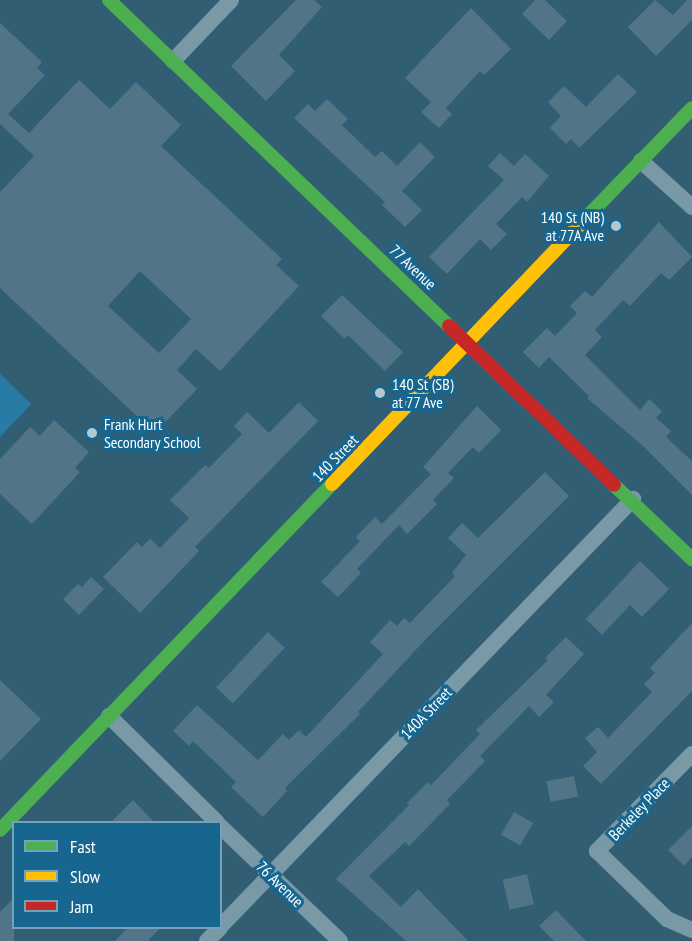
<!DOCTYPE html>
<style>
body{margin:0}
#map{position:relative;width:692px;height:941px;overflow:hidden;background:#325e74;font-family:"PT Sans Narrow",sans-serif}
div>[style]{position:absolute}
.green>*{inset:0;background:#287ba5}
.building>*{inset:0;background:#517486;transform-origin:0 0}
.street>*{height:16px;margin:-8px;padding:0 8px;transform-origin:8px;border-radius:8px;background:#7999a7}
.fast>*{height:14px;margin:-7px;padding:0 7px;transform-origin:7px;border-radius:7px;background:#4caf50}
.slow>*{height:14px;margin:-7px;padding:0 7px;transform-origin:7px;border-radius:7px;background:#ffc107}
.jam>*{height:14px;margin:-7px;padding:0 7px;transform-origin:7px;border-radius:7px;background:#c62828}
.dots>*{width:16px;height:16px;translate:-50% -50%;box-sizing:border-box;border:3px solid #166690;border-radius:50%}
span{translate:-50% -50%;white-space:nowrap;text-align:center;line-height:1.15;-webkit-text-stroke:6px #166690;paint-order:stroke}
.poi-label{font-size:16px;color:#fff}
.right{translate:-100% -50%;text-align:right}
.left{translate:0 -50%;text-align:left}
.street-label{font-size:16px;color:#fff}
.legend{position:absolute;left:12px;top:821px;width:210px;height:108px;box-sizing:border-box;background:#166690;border:2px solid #73a3bc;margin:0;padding:8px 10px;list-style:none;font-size:18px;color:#fff}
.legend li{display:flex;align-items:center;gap:12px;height:30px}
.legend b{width:30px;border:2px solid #73a3bc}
</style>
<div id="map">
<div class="green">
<div style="clip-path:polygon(0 374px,31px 404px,0 437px)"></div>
</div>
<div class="building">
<div style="clip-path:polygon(296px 0,314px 0,322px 7px,279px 55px,295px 71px,266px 101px,231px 66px)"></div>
<div style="clip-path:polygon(535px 0,545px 0,567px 21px,549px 40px,522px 14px)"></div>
<div style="clip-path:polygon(655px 0,673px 15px,687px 0,692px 0,692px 20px,656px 56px,628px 27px)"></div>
<div style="clip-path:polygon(471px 8px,511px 49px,484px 75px,480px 71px,446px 108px,452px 114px,439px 128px,421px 112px,431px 102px,405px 78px)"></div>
<div style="clip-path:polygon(evenodd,0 23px,42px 62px,37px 68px,45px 75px,8px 114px,29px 133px,79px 80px,110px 109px,136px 82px,181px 125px,161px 146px,282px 259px,276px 265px,299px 286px,220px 371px,196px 349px,177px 370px,197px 389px,155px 433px,0 288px,0 192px,34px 156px,0 124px,0 23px,140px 271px,191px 319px,159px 353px,108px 306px,140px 271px)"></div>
<div style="clip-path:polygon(618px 74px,637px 92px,579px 148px,571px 139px,566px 144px,550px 128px,561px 116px,548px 102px,564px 86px,586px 107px)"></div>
<div style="clip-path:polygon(327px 99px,348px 119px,342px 125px,375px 157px,382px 151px,397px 166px,420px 142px,435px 157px,402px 191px,422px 210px,405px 227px,382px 205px,385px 202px,294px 118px,308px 104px,315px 111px)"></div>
<div style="clip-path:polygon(500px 153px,514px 166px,525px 154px,549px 176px,527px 202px,522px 197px,496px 224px,507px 234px,491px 250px,480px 239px,447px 274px,429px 257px,504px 180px,488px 166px)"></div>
<div style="clip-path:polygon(659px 222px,692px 257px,669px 280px,661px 273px,630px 306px,623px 300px,595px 330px,602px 337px,585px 355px,640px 410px,649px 399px,662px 411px,656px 418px,671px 431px,666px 437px,692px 461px,692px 495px,642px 445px,587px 398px,589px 396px,549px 357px,539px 368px,523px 352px,547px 328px,555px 336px,577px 313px,570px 306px,585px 291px,592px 297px)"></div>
<div style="clip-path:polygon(342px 295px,403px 352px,385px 371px,348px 335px,345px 339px,321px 316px)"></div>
<div style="clip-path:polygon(299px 402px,318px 421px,195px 547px,199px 551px,140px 613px,103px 577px,137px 542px,142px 547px,150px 539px,160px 548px,189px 518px,170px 500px,205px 465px,209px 468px,242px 434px,234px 426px,247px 412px,269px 433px)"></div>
<div style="clip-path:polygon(477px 406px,501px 430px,479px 453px,473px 447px,448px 473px,454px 478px,433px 500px,437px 504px,407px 534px,399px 525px,357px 569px,361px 573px,338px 597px,321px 582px,360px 541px,356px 537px,375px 517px,382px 524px,431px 474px,423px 467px)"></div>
<div style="clip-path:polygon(54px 420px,89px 452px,75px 468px,80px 472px,32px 524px,0 494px,0 459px,30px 427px,40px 436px)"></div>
<div style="clip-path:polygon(545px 472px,569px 496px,426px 639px,358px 712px,360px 714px,285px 788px,287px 791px,263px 817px,231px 787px,236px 782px,193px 741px,189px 746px,173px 731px,197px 705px,258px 760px,283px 734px,289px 740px,299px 730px,306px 737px,383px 654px,370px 642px,390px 620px,397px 626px,404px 618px,410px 623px,455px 576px,452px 573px,466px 555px,448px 538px,462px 523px,478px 538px)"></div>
<div style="clip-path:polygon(640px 561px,669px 589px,642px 617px,630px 605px,602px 635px,586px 619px)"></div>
<div style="clip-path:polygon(91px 577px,104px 589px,79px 615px,63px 599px,78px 584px,82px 587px)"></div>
<div style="clip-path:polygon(692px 623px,692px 691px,601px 784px,583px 766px,597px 752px,585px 738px,598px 727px,608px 738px,652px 692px,644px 684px,655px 673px,650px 668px)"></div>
<div style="left:268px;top:632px;width:23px;height:76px;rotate:43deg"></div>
<div style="clip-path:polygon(566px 637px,584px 654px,546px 695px,554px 702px,539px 717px,529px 706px,480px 756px,485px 761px,447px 800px,450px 804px,409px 846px,405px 842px,369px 876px,401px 907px,418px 889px,468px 941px,406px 941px,336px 879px,409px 805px,407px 803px,428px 782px,431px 785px,480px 734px,476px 730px,548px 660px,545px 658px)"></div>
<div style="clip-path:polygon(0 680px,41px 719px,0 761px)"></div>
<div style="left:574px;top:776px;width:21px;height:28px;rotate:79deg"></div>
<div style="clip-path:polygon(133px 800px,154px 822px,111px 822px)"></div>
<div style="left:514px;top:812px;width:22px;height:26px;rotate:30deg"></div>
<div style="clip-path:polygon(692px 826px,692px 857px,684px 866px,668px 850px)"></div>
<div style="left:527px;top:874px;width:31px;height:25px;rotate:77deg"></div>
<div style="clip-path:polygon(14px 898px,14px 941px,0 941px,0 912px)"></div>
<div style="clip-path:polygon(556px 910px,586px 941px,554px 941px,539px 926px)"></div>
<div style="clip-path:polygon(128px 927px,161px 927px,148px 941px,115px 941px)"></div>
</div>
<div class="street">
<div style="left:173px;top:61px;width:84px;rotate:-46.4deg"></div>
<div style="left:641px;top:161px;width:69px;rotate:42deg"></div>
<div style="left:109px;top:716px;width:151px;rotate:44.5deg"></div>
<div style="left:692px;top:754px;width:136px;rotate:134.4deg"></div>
<div style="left:597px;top:851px;width:98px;rotate:44.2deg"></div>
<div style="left:667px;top:919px;width:27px;rotate:24deg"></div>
<div style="left:220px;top:826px;width:166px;rotate:43.8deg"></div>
<div style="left:220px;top:927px;width:595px;rotate:-46.02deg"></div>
<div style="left:207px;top:941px;width:18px;rotate:-45deg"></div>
</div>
<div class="fast">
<div style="left:109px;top:0;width:471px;rotate:43.8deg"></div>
<div style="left:582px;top:222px;width:158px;rotate:-46deg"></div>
<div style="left:614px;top:485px;width:108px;rotate:43.5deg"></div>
<div style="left:0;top:830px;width:480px;rotate:-46.2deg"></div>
</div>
<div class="slow">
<div style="left:332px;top:484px;width:362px;rotate:-46.3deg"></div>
</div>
<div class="jam">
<div style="left:449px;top:326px;width:229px;rotate:43.9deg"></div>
</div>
<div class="dots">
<div style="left:616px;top:226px;background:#b7c7ce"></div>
<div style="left:380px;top:393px;background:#b7c7ce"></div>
<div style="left:92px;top:433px;background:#b7c7ce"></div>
</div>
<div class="poi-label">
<span class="right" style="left:604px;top:226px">140 St (NB)<br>at 77A Ave</span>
<span class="left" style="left:392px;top:393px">140 St (SB)<br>at 77 Ave</span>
<span class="left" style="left:104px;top:433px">Frank Hurt<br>Secondary School</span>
</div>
<div class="street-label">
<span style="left:413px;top:267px;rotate:43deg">77 Avenue</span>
<span style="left:335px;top:458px;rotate:-46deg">140 Street</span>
<span style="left:426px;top:713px;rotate:-46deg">140A Street</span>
<span style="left:639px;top:809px;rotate:-46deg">Berkeley Place</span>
<span style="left:280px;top:884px;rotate:44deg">76 Avenue</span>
</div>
<ul class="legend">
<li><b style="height:8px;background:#4caf50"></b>Fast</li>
<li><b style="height:8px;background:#ffc107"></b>Slow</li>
<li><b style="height:8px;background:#c62828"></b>Jam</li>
</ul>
</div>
